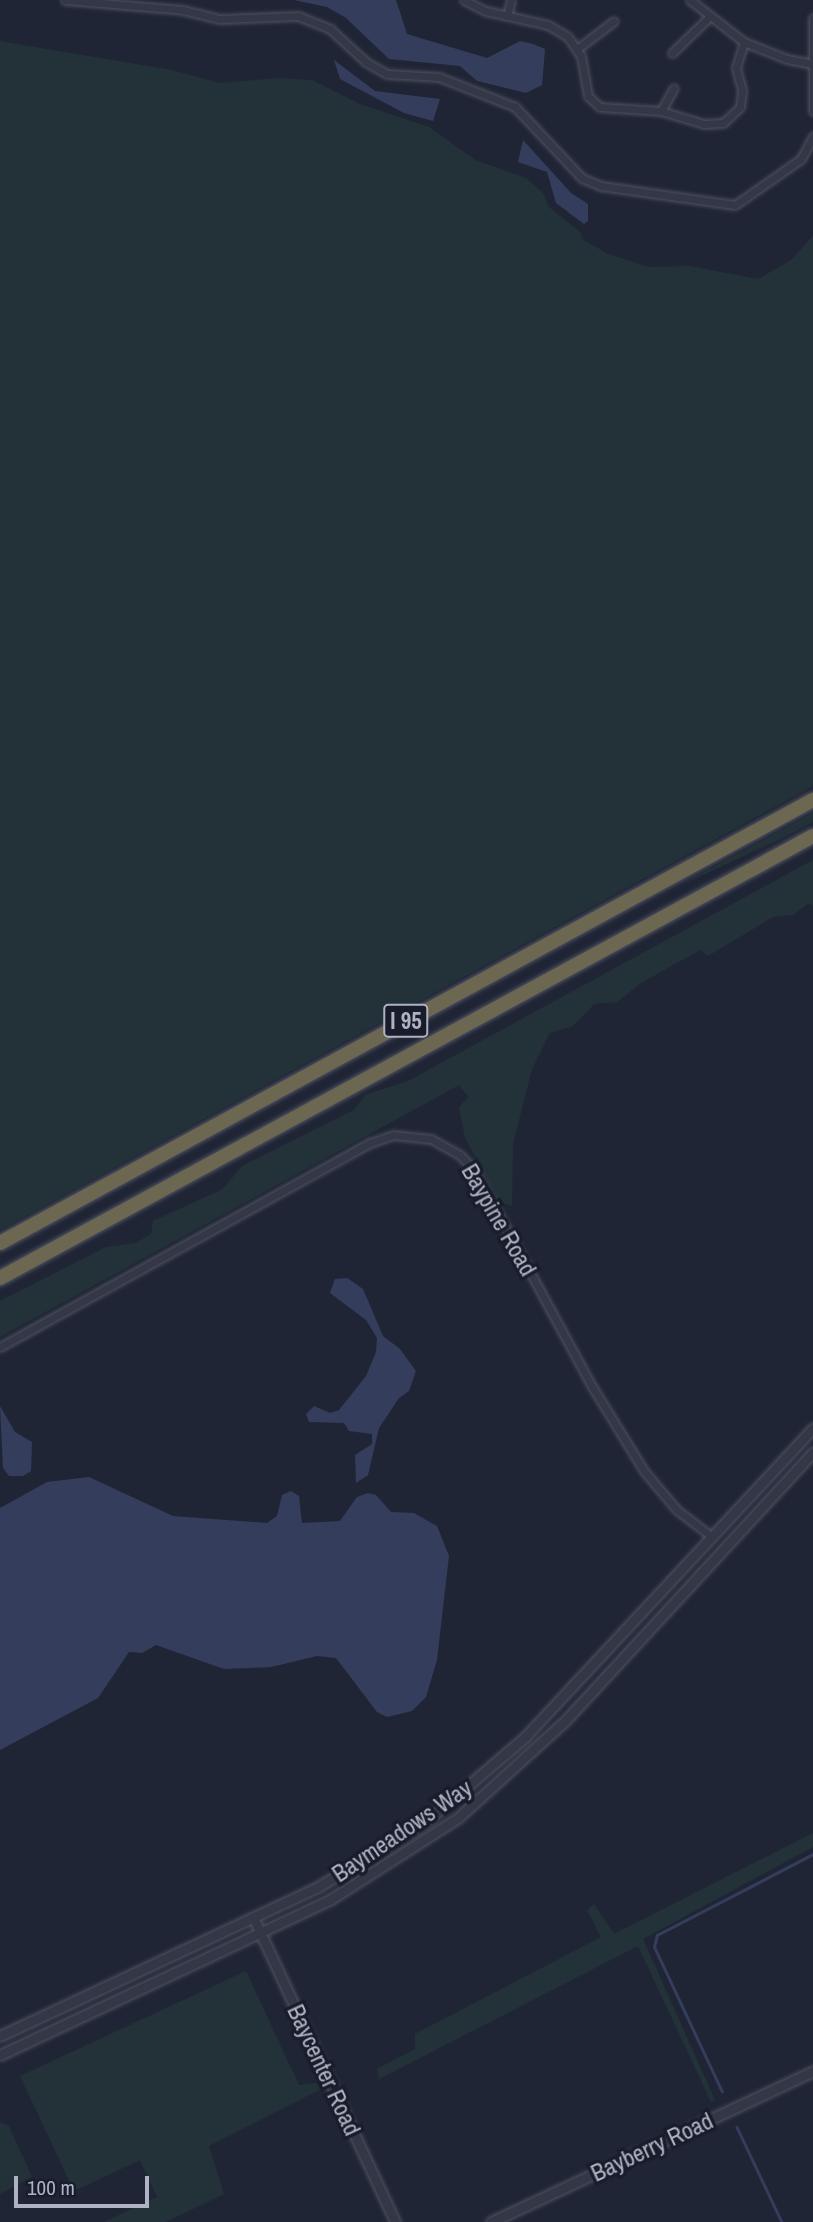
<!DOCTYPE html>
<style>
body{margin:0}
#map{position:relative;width:813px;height:2222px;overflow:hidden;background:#202536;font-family:"Archivo Narrow",sans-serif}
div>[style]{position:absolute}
.green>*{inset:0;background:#233238}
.water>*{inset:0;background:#353d5c}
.stream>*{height:2.5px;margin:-1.25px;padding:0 1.25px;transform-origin:1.25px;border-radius:1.25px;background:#353d5c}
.roads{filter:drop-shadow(0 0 2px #4e5261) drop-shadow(0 0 2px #4e5261)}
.minor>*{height:7px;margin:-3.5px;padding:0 3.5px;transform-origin:3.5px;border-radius:3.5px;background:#343846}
.tertiary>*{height:9px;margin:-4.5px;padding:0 4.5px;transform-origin:4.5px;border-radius:4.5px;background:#343846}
.motorway>*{height:14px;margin:-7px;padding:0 7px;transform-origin:7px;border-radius:7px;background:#6c6751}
span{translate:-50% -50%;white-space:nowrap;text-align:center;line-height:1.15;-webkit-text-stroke:7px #191d2b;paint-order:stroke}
.shield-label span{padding:2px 5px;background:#191d2b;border:2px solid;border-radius:5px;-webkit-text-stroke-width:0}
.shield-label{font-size:23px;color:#aeb2c3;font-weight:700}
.street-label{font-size:24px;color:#aeb2c3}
.scale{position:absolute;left:14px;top:2176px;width:135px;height:32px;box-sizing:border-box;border:4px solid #aeb2c3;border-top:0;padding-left:9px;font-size:21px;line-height:24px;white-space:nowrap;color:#aeb2c3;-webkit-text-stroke:5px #191d2b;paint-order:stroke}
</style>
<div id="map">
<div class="green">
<div style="clip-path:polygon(0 41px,171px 70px,220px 83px,279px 78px,312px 80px,360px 104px,429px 127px,475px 160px,526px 178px,543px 193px,549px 207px,581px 233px,582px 239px,608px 254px,649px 267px,690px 266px,758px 279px,791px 260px,813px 236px,813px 786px,0 1230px)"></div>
<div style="clip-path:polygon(813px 813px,813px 822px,781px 839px,677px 887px)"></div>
<div style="clip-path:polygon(813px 860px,813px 906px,809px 903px,793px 915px,773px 917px,708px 956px,700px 950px,641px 983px,617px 1002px,594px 1004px,573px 1026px,550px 1033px,532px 1069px,513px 1144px,512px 1206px,500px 1202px,465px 1138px,459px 1107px,468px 1097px,459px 1085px,0 1337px,0 1301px,106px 1247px,136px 1243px,151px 1234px,153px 1221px,223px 1189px,242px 1166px,354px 1110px,365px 1095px,408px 1081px)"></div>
<div style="clip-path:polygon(813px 1833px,813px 1847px,643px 1939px,715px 2100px,711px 2102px,638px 1946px,379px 2079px,377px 2069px,415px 2049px,415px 2034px,601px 1937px,587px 1910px,594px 1904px,614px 1934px)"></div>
<div style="clip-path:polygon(246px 1971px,299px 2085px,316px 2083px,325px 2087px,209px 2146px,224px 2194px,166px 2222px,104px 2222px,157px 2197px,140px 2160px,74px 2191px,20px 2076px)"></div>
<div style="clip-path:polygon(0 2122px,9px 2126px,32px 2177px,0 2194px)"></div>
</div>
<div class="water">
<div style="clip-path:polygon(294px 0,396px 0,407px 34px,487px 58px,520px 41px,533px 44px,545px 49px,542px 85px,526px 93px,477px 81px,460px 66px,389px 59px,346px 18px,327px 7px)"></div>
<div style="clip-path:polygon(334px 60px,375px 91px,440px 99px,433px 121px,404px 113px,340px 79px)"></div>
<div style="clip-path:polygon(523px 140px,571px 193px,588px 204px,588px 221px,584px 224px,556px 203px,547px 172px,518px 162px)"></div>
<div style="clip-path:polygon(347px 1278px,363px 1289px,383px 1336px,400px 1349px,416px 1371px,409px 1391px,399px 1398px,379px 1428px,368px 1475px,356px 1483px,355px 1455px,372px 1444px,372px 1434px,349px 1431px,344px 1423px,309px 1422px,306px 1414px,314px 1406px,330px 1413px,339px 1410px,366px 1376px,376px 1352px,377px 1338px,366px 1320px,330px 1293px,335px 1279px)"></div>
<div style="clip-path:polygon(0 1406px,15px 1432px,32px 1442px,31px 1471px,23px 1476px,9px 1476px,3px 1468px)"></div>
<div style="clip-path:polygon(89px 1477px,173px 1516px,267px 1523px,277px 1516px,282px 1495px,291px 1491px,299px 1496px,302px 1523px,340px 1521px,357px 1497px,368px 1493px,376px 1495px,391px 1512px,414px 1513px,437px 1526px,449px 1556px,437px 1660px,426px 1697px,412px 1711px,387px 1717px,377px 1712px,336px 1658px,317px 1656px,271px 1667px,224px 1669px,156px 1645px,142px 1653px,129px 1652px,98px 1698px,0 1750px,0 1508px,47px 1482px)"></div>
</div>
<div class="stream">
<div style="left:722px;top:2092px;width:160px;rotate:-115.1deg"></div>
<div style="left:654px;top:1947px;width:12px;rotate:-76deg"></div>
<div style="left:657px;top:1935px;width:176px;rotate:-27.4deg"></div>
<div style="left:737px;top:2127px;width:105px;rotate:64.7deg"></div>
</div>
<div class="roads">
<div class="minor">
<div style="left:65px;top:0;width:118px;rotate:4.8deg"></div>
<div style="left:183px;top:10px;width:38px;rotate:14deg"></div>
<div style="left:220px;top:19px;width:78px;rotate:-2.2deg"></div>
<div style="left:298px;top:16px;width:35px;rotate:22deg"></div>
<div style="left:330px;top:29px;width:49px;rotate:42.5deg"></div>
<div style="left:366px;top:62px;width:24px;rotate:30deg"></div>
<div style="left:387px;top:74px;width:52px;rotate:3.3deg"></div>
<div style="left:439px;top:77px;width:82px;rotate:21.5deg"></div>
<div style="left:515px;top:107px;width:98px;rotate:46.7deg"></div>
<div style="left:582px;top:178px;width:21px;rotate:23deg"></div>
<div style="left:601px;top:186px;width:135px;rotate:8.1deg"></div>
<div style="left:735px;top:205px;width:80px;rotate:-34.9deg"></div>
<div style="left:801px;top:159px;width:26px;rotate:-62deg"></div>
<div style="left:464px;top:0;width:25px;rotate:27deg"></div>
<div style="left:486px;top:11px;width:64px;rotate:12.7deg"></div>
<div style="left:548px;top:25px;width:23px;rotate:31deg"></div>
<div style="left:568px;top:37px;width:23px;rotate:56deg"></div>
<div style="left:581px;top:56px;width:41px;rotate:80.1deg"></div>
<div style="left:588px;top:96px;width:16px;rotate:43deg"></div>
<div style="left:600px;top:107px;width:61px;rotate:3.8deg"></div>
<div style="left:661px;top:111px;width:45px;rotate:16.8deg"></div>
<div style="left:704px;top:124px;width:19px;rotate:-3deg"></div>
<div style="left:723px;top:123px;width:23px;rotate:-43deg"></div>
<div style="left:740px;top:107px;width:17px;rotate:-83deg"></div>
<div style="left:742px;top:90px;width:23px;rotate:-105deg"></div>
<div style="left:736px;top:68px;width:27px;rotate:-73deg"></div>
<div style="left:690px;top:0;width:68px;rotate:37.9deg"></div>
<div style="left:744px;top:42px;width:46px;rotate:21.6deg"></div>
<div style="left:787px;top:59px;width:26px;rotate:11deg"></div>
<div style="left:507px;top:16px;width:16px;rotate:-76deg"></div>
<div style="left:813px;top:18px;width:93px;rotate:90deg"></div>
<div style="left:577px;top:49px;width:46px;rotate:-37.1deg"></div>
<div style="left:672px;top:53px;width:50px;rotate:-44.2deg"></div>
<div style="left:661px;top:111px;width:26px;rotate:-61deg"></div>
<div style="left:0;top:1347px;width:423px;rotate:-28.9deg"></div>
<div style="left:370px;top:1143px;width:24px;rotate:-19deg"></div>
<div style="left:393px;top:1135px;width:38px;rotate:6deg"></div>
<div style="left:431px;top:1139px;width:33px;rotate:29deg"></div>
<div style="left:460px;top:1155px;width:22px;rotate:47deg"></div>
<div style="left:475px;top:1171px;width:247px;rotate:61.5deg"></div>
<div style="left:593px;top:1388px;width:97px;rotate:58.4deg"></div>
<div style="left:644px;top:1471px;width:51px;rotate:49.8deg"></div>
<div style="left:677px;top:1510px;width:44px;rotate:37.6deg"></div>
</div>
<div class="tertiary">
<div style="left:253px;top:1917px;width:336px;rotate:65deg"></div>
<div style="left:0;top:2036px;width:351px;rotate:-25.1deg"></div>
<div style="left:318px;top:1887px;width:130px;rotate:-31.5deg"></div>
<div style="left:429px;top:1819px;width:126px;rotate:-40.5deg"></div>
<div style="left:525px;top:1737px;width:422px;rotate:-47deg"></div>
<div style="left:0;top:2055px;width:366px;rotate:-25.2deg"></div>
<div style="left:331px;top:1899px;width:152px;rotate:-32.6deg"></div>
<div style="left:459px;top:1817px;width:143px;rotate:-42.2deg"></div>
<div style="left:565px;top:1721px;width:366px;rotate:-47.3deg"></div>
<div style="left:491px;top:2222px;width:356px;rotate:-25.1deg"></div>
</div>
<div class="motorway">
<div style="left:0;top:1243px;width:926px;rotate:-28.59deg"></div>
<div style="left:0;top:1278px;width:925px;rotate:-28.53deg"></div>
</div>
</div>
<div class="shield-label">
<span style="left:406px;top:1021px">I 95</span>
</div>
<div class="street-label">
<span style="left:499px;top:1220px;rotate:60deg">Baypine Road</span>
<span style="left:402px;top:1831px;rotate:-34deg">Baymeadows Way</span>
<span style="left:324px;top:2070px;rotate:65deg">Baycenter Road</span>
<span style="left:652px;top:2147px;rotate:-25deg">Bayberry Road</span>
</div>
<div class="scale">100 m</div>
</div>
